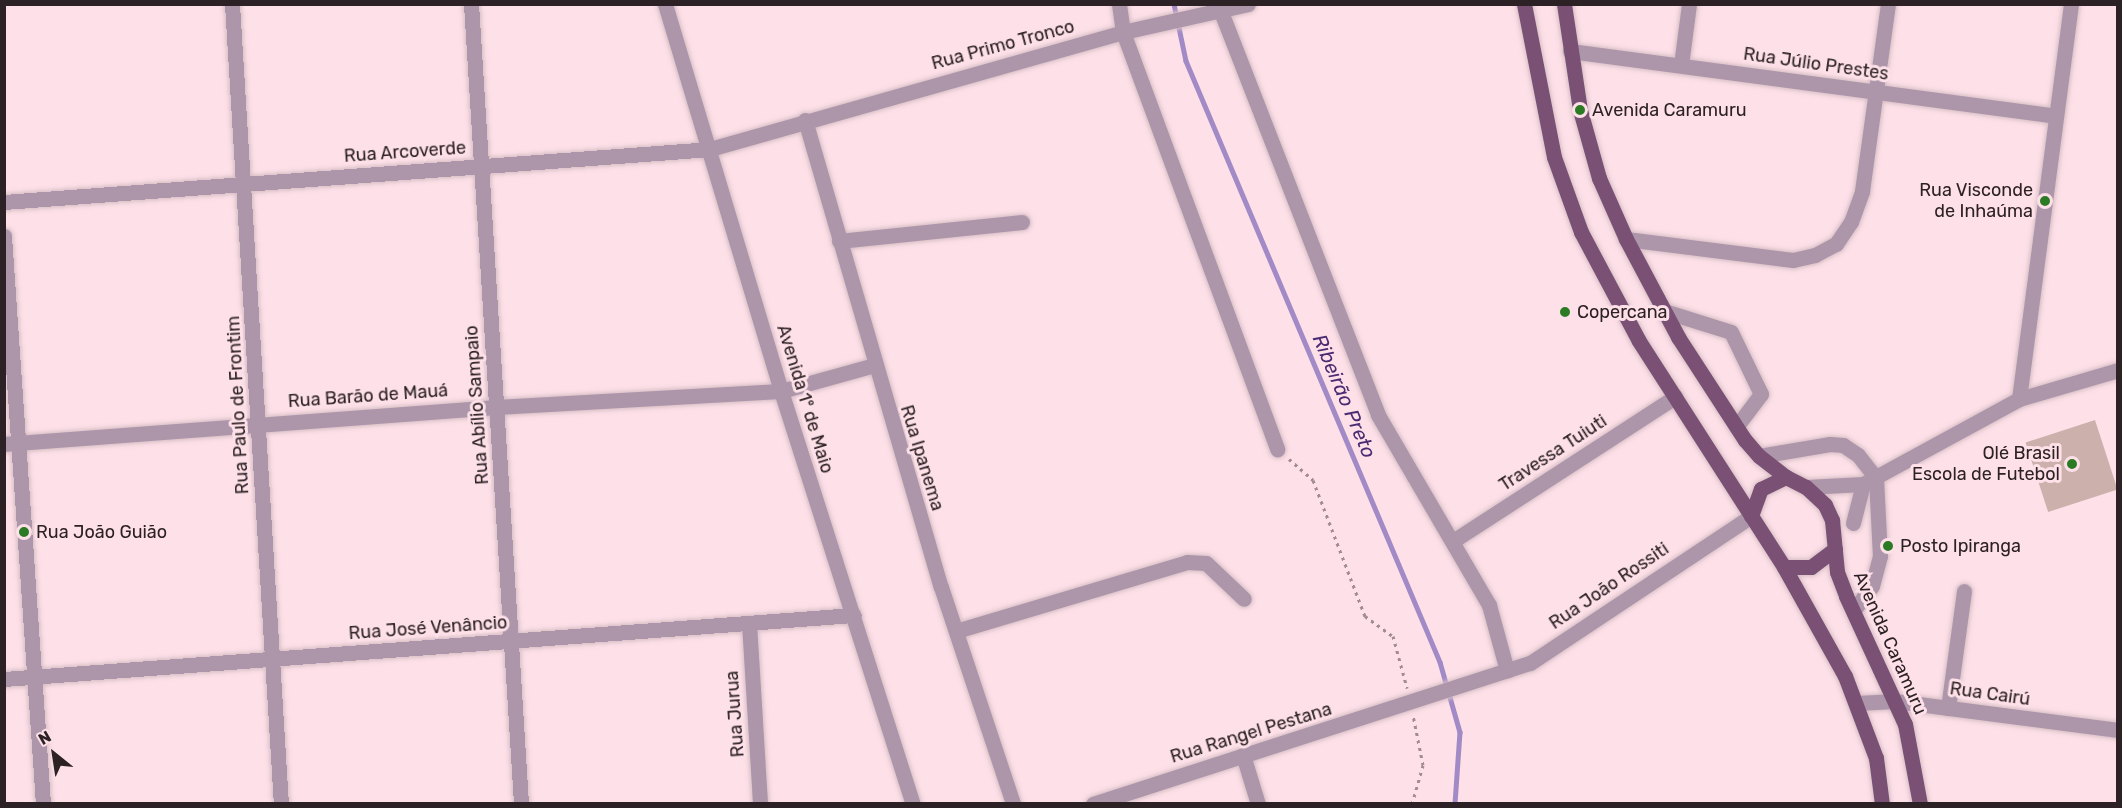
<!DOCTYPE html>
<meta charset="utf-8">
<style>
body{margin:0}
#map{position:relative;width:2122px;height:808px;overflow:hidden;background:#fde0e8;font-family:Rubik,sans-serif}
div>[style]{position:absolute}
.stream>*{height:4.5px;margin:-2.25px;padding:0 2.25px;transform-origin:2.25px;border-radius:2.25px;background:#a18ac5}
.building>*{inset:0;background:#ccb0ac;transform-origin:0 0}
.path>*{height:3px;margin-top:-1.5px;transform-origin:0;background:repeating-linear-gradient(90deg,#a18c92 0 3px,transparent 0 7.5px)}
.roads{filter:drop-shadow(0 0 2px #d7bec5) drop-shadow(0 0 2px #d7bec5)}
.minor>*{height:15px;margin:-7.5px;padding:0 7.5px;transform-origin:7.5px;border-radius:7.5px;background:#ad96aa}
.major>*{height:15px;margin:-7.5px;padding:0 7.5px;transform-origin:7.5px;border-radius:7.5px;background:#7a5175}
.dots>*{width:16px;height:16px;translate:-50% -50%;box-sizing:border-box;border:3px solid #fde0e8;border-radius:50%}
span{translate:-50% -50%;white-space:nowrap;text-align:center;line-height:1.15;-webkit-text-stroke:6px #fde0e8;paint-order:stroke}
.street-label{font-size:18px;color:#2c2124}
.poi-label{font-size:18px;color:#2c2124}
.left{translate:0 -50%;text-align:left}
.right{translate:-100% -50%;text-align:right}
.water-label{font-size:20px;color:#4b2b72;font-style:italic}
.frame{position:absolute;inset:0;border:6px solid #2c2124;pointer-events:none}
.north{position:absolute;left:24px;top:724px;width:60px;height:60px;-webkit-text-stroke:4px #fde0e8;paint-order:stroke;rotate:330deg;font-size:16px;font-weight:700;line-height:24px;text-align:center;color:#2c2124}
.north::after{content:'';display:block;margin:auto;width:21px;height:27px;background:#2c2124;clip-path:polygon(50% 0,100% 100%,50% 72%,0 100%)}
</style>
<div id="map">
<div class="stream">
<div style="left:1174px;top:4px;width:58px;rotate:78.1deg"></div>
<div style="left:1186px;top:61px;width:652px;rotate:67.09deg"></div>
<div style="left:1440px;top:662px;width:73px;rotate:74.1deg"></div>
<div style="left:1460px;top:732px;width:72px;rotate:94deg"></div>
</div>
<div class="building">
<div style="left:2095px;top:420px;width:73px;height:73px;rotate:72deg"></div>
</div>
<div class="path">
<div style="left:1289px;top:459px;width:32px;rotate:41deg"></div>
<div style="left:1313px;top:480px;width:146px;rotate:69.1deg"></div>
<div style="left:1365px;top:616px;width:34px;rotate:36deg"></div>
<div style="left:1393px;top:636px;width:54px;rotate:74.9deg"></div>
<div style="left:1412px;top:804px;width:41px;rotate:-74.2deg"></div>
<div style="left:1423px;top:765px;width:51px;rotate:-101.3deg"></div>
</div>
<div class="roads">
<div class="minor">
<div style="left:232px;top:4px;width:801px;rotate:86.5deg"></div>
<div style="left:471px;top:4px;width:802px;rotate:86.42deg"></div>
<div style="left:665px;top:4px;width:404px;rotate:73.3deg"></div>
<div style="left:781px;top:391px;width:434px;rotate:72.3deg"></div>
<div style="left:1119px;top:4px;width:28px;rotate:82deg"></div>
<div style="left:1123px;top:32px;width:445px;rotate:69.7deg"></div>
<div style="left:1218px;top:4px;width:441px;rotate:68.7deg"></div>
<div style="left:1378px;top:415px;width:220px;rotate:59.7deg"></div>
<div style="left:1489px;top:605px;width:68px;rotate:74.7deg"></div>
<div style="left:1570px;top:51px;width:490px;rotate:7.6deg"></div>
<div style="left:1681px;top:65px;width:62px;rotate:-82.5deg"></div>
<div style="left:805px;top:120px;width:486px;rotate:73.8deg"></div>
<div style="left:941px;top:587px;width:229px;rotate:71.6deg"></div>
<div style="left:4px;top:202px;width:708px;rotate:-4.29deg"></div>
<div style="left:710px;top:149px;width:429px;rotate:-15.8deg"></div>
<div style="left:1123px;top:32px;width:128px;rotate:-12.6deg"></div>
<div style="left:4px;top:236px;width:569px;rotate:86.07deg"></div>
<div style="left:1626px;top:239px;width:168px;rotate:7.2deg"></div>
<div style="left:1793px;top:260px;width:23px;rotate:-13deg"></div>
<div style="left:1815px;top:255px;width:24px;rotate:-28deg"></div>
<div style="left:1836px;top:244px;width:27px;rotate:-56deg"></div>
<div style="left:1851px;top:222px;width:33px;rotate:-70deg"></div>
<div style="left:1862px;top:191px;width:189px;rotate:-82.1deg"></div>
<div style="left:839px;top:241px;width:184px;rotate:-5.9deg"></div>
<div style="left:1664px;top:311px;width:70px;rotate:17.4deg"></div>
<div style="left:1731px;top:332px;width:69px;rotate:64.2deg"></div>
<div style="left:1761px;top:394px;width:41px;rotate:127.1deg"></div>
<div style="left:2019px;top:399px;width:398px;rotate:-82.5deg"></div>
<div style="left:4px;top:444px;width:493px;rotate:-4.3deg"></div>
<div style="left:496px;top:407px;width:285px;rotate:-3.2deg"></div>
<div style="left:781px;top:391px;width:97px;rotate:-15.6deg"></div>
<div style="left:1759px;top:456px;width:72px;rotate:-9.6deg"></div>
<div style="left:1830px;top:444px;width:13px;rotate:4deg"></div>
<div style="left:1843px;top:445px;width:18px;rotate:34deg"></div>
<div style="left:1858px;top:455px;width:29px;rotate:52deg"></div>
<div style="left:1876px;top:478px;width:78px;rotate:87.1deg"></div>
<div style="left:1880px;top:556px;width:31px;rotate:105deg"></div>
<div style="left:1872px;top:586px;width:31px;rotate:127deg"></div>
<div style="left:1806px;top:487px;width:57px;rotate:-3deg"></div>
<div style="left:1863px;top:484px;width:178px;rotate:-28.6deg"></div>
<div style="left:2019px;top:399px;width:103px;rotate:-16.3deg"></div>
<div style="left:1853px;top:523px;width:40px;rotate:-75.6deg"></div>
<div style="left:1453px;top:541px;width:265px;rotate:-33deg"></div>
<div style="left:749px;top:623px;width:181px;rotate:86.5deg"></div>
<div style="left:956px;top:631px;width:241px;rotate:-16.6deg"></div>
<div style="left:1187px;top:562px;width:19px;rotate:3deg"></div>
<div style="left:1206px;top:563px;width:52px;rotate:43.5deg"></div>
<div style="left:4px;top:679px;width:852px;rotate:-4.31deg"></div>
<div style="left:1857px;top:703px;width:38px;rotate:-3deg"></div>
<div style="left:1895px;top:701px;width:225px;rotate:7.4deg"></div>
<div style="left:1948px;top:708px;width:118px;rotate:-82.2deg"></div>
<div style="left:1243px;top:755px;width:51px;rotate:73deg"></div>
<div style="left:1093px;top:804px;width:459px;rotate:-17.9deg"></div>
<div style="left:1530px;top:663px;width:265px;rotate:-33.6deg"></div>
</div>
<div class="major">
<div style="left:1524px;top:4px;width:156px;rotate:78.9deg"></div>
<div style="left:1554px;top:157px;width:80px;rotate:70.2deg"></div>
<div style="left:1581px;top:232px;width:123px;rotate:62deg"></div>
<div style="left:1639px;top:341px;width:269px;rotate:57.3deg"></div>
<div style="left:1784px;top:567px;width:125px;rotate:60.8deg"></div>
<div style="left:1845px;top:676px;width:88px;rotate:69.3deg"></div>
<div style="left:1876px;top:758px;width:46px;rotate:82.6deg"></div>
<div style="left:1564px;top:4px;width:107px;rotate:81.4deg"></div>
<div style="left:1580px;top:110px;width:71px;rotate:74.4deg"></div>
<div style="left:1599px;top:178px;width:67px;rotate:66.1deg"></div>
<div style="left:1626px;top:239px;width:111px;rotate:62deg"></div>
<div style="left:1678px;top:337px;width:123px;rotate:57deg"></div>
<div style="left:1745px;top:440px;width:21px;rotate:49deg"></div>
<div style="left:1759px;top:456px;width:34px;rotate:38deg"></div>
<div style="left:1786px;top:477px;width:22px;rotate:27deg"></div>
<div style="left:1806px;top:487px;width:26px;rotate:43deg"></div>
<div style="left:1825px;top:505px;width:17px;rotate:65deg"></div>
<div style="left:1832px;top:520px;width:52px;rotate:84.5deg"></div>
<div style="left:1837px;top:572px;width:26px;rotate:69deg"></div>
<div style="left:1846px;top:596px;width:141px;rotate:65.3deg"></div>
<div style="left:1905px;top:724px;width:81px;rotate:79.4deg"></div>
<div style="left:1751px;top:516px;width:29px;rotate:-70deg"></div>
<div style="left:1761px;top:489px;width:28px;rotate:-26deg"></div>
<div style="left:1784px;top:567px;width:27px"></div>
<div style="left:1811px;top:567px;width:30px;rotate:-37deg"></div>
</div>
</div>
<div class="dots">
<div style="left:1580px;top:110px;background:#2b7b25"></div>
<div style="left:2045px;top:201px;background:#2b7b25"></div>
<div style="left:1565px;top:312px;background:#2b7b25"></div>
<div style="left:2072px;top:464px;background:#2b7b25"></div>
<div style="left:24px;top:532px;background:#2b7b25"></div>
<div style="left:1888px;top:546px;background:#2b7b25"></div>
</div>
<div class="street-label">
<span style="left:1003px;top:45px;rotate:-15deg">Rua Primo Tronco</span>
<span style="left:1816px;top:64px;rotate:8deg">Rua Júlio Prestes</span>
<span style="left:405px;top:152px;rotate:-4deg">Rua Arcoverde</span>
<span style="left:368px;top:396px;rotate:-4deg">Rua Barão de Mauá</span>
<span style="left:805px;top:399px;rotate:73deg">Avenida 1º de Maio</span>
<span style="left:238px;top:405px;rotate:-93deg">Rua Paulo de Frontim</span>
<span style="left:477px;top:405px;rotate:-94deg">Rua Abílio Sampaio</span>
<span style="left:1553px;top:453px;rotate:-33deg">Travessa Tuiuti</span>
<span style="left:922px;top:458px;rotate:73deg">Rua Ipanema</span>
<span style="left:1609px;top:586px;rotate:-34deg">Rua João Rossiti</span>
<span style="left:428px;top:628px;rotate:-4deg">Rua José Venâncio</span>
<span style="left:1890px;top:643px;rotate:66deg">Avenida Caramuru</span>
<span style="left:1990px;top:694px;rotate:8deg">Rua Cairú</span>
<span style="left:735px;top:714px;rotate:-94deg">Rua Jurua</span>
<span style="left:1251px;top:733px;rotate:-17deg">Rua Rangel Pestana</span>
</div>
<div class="poi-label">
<span class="left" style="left:1592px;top:110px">Avenida Caramuru</span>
<span class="right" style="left:2033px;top:201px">Rua Visconde<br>de Inhaúma</span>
<span class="left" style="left:1577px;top:312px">Copercana</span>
<span class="right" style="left:2060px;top:464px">Olé Brasil<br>Escola de Futebol</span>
<span class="left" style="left:36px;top:532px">Rua João Guião</span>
<span class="left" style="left:1900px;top:546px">Posto Ipiranga</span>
</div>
<div class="water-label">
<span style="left:1344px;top:396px;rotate:67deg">Ribeirão Preto</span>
</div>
<div class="frame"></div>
<div class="north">N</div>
</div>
